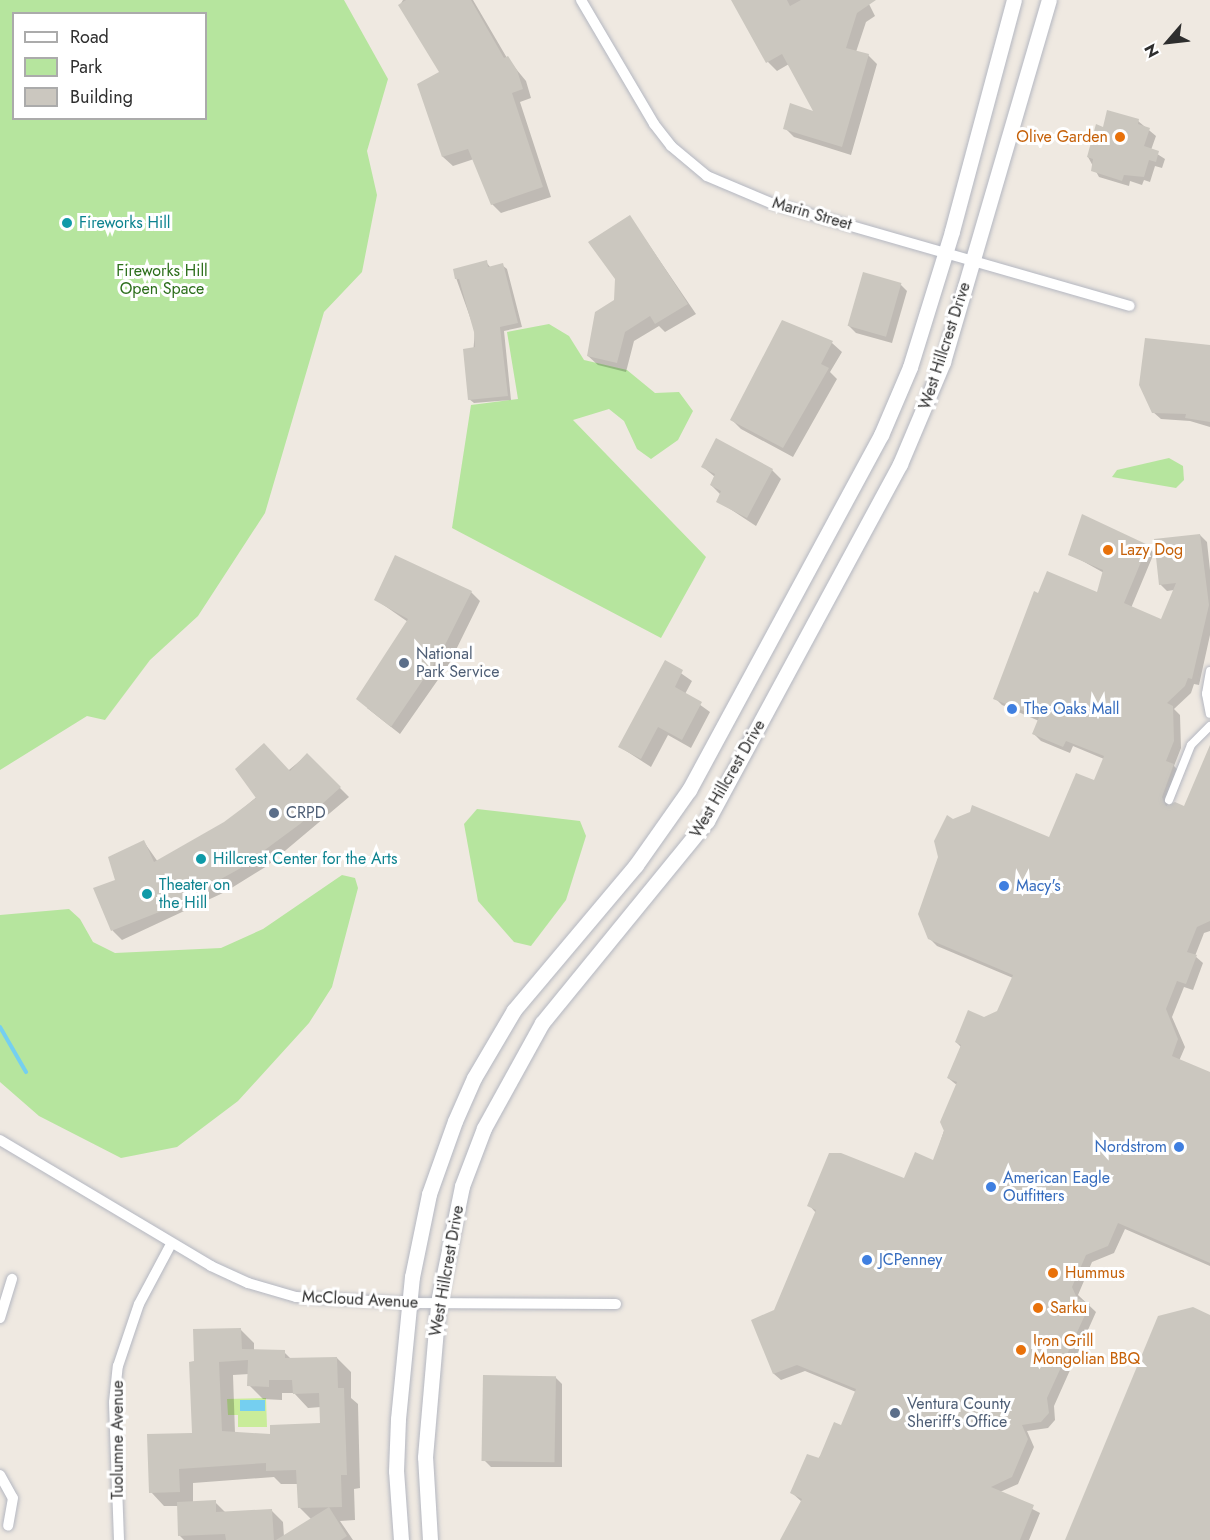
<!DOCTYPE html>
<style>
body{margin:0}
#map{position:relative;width:1210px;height:1540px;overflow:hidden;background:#efe9e1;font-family:Jost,sans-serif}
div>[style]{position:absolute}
.green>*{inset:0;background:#b6e59e}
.pitch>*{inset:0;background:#c9ec9a}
.water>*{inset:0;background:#75cff0;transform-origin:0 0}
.shadow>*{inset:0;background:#0003}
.stream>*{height:4px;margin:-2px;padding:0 2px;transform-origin:2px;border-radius:2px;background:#75cff0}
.building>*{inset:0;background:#cbc7bf;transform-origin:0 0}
.roads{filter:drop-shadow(0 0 2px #b4b7c1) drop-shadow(0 0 2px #b4b7c1)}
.pedestrian>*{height:8px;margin:-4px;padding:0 4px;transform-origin:4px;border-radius:4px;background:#fff}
.minor>*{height:10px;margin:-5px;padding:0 5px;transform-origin:5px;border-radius:5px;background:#fff}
.secondary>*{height:15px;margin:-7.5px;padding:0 7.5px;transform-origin:7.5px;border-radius:7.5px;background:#fff}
.dots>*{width:16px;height:16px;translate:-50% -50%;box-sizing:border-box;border:3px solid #fff;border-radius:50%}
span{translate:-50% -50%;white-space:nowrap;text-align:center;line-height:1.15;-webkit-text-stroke:6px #fff;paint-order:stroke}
.food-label{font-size:16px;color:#c56008}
.right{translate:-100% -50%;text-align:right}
.left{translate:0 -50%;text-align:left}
.street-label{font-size:16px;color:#2e2e2e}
.culture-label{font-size:16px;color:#0d838f}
.park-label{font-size:16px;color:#2c6e1b}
.service-label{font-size:16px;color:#4e5e75}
.shop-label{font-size:16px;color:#366cbe}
.legend{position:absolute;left:12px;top:12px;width:195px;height:108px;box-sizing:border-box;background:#fff;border:2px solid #ababab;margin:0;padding:8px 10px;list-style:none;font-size:18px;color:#2e2e2e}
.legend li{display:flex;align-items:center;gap:12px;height:30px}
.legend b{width:30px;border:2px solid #ababab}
.north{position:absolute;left:1138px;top:12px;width:60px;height:60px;-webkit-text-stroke:4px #fff;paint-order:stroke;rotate:242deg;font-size:16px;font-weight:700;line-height:24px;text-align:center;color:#2e2e2e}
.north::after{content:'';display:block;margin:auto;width:21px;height:27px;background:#2e2e2e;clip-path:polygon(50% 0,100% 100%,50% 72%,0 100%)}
</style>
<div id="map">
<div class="green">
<div style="clip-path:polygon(evenodd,0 0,344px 0,388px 79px,367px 151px,377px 195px,362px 272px,324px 312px,265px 513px,198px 616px,150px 660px,105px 720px,87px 716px,0 770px,0 0,14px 14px,206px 14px,206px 118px,14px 118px,14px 14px)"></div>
<div style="clip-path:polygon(549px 324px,569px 336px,584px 360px,627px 370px,655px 393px,679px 392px,693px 411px,678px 440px,651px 459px,637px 449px,624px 421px,609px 409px,573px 420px,706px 557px,661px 638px,452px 528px,471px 405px,518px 399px,507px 332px)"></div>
<div style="clip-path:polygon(1169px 458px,1183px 466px,1184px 480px,1176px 488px,1112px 477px,1117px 470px)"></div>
<div style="clip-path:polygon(477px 809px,580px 821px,586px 836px,566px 900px,531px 946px,514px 942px,478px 901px,464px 824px)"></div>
<div style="clip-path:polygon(342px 875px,355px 878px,358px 888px,332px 987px,309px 1023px,238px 1101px,177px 1147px,121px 1158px,39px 1116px,0 1082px,0 915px,69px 909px,80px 919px,93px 942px,115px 953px,221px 948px,263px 929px)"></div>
</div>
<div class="pitch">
<div style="clip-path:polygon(266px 1398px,267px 1427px,238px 1427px,238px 1415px,228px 1415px,227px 1399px)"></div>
</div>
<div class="water">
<div style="left:265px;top:1400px;width:11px;height:25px;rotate:90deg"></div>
</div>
<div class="shadow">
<div style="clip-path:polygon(403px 0,473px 0,507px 58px,526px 81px,531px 98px,520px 102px,551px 197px,501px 213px,492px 204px,474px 159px,453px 166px,443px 157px,441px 72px,400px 5px)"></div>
<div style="clip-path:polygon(733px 0,867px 0,875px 16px,866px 22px,856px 52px,868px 55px,877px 64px,851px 155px,794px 137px,785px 128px,816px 113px,789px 64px,777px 71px,768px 62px)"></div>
<div style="clip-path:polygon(1138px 121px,1156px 136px,1151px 150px,1165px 159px,1162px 168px,1155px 166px,1150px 182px,1144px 180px,1142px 185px,1130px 181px,1129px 186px,1099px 177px,1088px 157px,1104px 129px)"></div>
<div style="clip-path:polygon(630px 217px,696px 314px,665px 332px,659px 326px,634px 341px,626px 372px,598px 365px,588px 356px,616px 301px)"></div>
<div style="clip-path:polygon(486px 262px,491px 268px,502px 265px,507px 269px,522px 327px,504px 331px,511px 400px,474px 403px,469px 399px,475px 331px,456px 278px)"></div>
<div style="clip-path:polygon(864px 274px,901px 285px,907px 291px,892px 343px,856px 333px,849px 326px)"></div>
<div style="clip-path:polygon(783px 322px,832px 343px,842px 352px,830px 372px,837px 379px,793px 457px,741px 429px,732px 420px)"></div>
<div style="clip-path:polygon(1210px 347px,1210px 427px,1190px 421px,1161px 419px,1153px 412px)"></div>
<div style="clip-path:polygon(703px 467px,772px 470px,781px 479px,756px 526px,718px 501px,721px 495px,711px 485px,715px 477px)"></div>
<div style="clip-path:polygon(1200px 535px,1207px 542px,1210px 570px,1210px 635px,1199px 685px,1194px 684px,1191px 693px,1174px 709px,1180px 715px,1181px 748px,1174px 766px,1180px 772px,1167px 807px,1185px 808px,1210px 753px,1210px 931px,1204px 933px,1195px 956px,1203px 963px,1193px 990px,1184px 987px,1172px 1017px,1185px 1047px,1179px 1061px,1210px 1074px,1210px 1266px,1125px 1229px,1114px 1253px,1092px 1262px,1078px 1295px,1096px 1312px,1054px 1406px,1055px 1420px,1048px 1428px,1027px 1431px,1034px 1447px,1018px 1484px,1000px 1492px,1040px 1513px,1029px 1540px,782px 1540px,802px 1502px,792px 1493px,842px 1427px,856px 1392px,805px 1371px,781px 1380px,774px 1374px,753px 1321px,775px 1312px,816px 1213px,809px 1205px,905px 1180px,934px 1162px,958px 1086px,948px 1078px,961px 1047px,956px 1042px,998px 1013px,1013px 978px,937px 946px,929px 938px,953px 821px,1050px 839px,1095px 782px,1104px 759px,1073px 746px,1070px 753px,1041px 741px,1034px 734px,1039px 721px,1002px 705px,995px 698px,1035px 593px,1098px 594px,1104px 573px,1070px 554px,1147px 546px,1154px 553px,1131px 608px,1162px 621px,1174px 590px,1167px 591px,1160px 584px)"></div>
<div style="clip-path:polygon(471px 592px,480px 601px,449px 664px,400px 734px,367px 708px,408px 622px,375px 599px)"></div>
<div style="clip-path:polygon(665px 662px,692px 681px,685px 694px,710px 712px,691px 748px,668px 735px,651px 767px,620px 747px)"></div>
<div style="clip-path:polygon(307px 755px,349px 797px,267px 866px,225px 892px,122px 940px,113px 931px,95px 889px,117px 880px,144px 842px,158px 862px,224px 824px)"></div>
<div style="clip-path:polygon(evenodd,240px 1329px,254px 1343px,254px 1351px,284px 1352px,292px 1360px,337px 1358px,351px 1372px,351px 1398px,358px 1404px,360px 1488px,354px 1489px,355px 1520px,340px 1521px,353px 1540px,184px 1540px,180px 1536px,178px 1506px,164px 1506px,151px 1492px,194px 1435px,196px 1363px,240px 1329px,249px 1374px,249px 1385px,263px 1399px,282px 1400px,282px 1393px,294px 1393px,308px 1408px,321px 1407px,321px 1425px,271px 1435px,235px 1433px,233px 1375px,249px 1374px,240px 1329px,274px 1477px,281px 1484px,298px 1484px,299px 1507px,312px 1520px,284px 1537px,283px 1522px,272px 1511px,226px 1513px,215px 1502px,193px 1503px,193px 1483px,274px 1477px)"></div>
<div style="clip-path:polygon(555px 1377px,562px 1384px,562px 1467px,491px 1467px,484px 1460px)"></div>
</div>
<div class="stream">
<div style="left:0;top:1027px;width:52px;rotate:60deg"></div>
</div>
<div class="building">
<div style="clip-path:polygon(406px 0,471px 0,504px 58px,508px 56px,517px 70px,523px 89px,512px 93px,543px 187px,491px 205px,468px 149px,442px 157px,417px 84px,439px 72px,398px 5px)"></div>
<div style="clip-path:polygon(731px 0,787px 0,790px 6px,801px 0,876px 0,857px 13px,846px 48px,869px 54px,842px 147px,783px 129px,790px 103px,813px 111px,782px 54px,766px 63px)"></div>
<div style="clip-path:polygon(1107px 110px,1139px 119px,1138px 124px,1150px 128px,1144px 146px,1159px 151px,1156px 162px,1149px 160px,1144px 177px,1124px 175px,1122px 181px,1091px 171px,1093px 159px,1087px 157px,1096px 124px,1103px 127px)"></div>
<div style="clip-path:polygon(630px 215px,688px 304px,655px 324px,650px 316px,625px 332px,617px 363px,587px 356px,595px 312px,614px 300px,615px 279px,588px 242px)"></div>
<div style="clip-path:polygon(487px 260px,488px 267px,503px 263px,518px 323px,500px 327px,508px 396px,468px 400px,463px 349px,475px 347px,474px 332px,459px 279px,455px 279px,453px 269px)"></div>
<div style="left:863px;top:272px;width:40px;height:56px;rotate:16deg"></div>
<div style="clip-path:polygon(782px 320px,833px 341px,821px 364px,829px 368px,783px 448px,730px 420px)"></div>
<div style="clip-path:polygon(1145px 338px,1210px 345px,1210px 422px,1185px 418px,1186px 414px,1152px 413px,1139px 385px)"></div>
<div style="clip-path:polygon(716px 438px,773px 469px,747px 518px,716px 502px,721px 491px,710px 485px,715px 474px,701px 467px)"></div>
<div style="clip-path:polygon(1082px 514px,1148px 545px,1124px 603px,1161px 619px,1176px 583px,1159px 585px,1154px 539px,1200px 534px,1209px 605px,1192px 679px,1188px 678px,1185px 686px,1167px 703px,1173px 706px,1174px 741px,1166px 761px,1174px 764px,1162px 797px,1166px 806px,1175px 802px,1184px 806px,1210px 745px,1210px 921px,1197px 927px,1187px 952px,1197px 955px,1186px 984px,1177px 981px,1166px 1009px,1178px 1039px,1172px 1056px,1210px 1072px,1210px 1263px,1118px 1223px,1108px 1246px,1086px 1255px,1072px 1287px,1077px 1298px,1090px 1304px,1047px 1398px,1049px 1413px,1041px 1422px,1022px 1425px,1028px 1439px,1012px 1477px,991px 1487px,1034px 1505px,1020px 1540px,780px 1540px,802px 1499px,790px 1493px,807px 1454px,819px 1458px,834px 1422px,841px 1425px,856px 1389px,797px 1365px,773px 1374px,751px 1320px,774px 1310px,816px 1210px,807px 1206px,829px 1153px,841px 1153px,904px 1178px,915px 1152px,933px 1160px,944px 1131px,940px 1122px,957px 1082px,947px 1078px,961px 1045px,955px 1042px,968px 1010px,984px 1017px,997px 1011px,1013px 975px,928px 939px,918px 914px,938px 857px,934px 841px,947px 815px,953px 819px,970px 812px,972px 805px,1049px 837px,1076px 773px,1094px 780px,1104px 756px,1066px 741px,1063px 747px,1032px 734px,1039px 717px,993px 699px,1034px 591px,1038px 593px,1047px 571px,1097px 592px,1103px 570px,1068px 555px)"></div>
<div style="clip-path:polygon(395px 555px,472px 591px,440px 655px,391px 727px,356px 699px,408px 619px,374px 600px)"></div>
<div style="clip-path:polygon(665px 660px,683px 670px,675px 687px,702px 702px,682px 740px,658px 727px,641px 759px,618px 747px)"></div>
<div style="clip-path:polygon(264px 743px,290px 771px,307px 753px,341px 787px,300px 824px,239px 869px,167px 909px,111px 931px,93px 888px,115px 880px,108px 857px,144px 840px,154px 862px,224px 822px,256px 798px,235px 769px)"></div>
<div style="clip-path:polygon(1193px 1307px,1210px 1315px,1210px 1540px,1065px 1540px,1158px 1316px)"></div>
<div style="clip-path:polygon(evenodd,241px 1328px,242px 1349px,285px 1350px,285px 1358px,337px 1357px,338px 1388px,344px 1388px,347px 1475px,341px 1475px,342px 1507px,298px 1508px,296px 1470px,266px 1471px,266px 1463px,179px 1469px,180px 1492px,149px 1493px,147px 1434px,192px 1433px,189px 1362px,194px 1361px,193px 1329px,241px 1328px,248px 1360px,247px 1386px,269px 1387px,269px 1380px,292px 1380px,293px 1394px,319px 1393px,320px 1423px,270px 1425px,270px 1434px,222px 1431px,219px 1362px,248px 1360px)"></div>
<div style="left:483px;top:1375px;width:73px;height:86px;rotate:1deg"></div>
<div style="clip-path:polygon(216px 1500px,216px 1512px,272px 1509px,274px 1540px,226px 1540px,225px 1534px,178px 1536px,177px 1502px)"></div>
<div style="clip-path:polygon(329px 1507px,347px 1536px,341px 1540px,276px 1540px)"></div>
</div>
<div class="roads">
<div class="pedestrian">
<div style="left:1210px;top:671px;width:23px;rotate:100deg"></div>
<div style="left:1206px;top:694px;width:20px;rotate:79deg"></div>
<div style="left:1169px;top:800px;width:59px;rotate:-68.2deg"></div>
<div style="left:1191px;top:745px;width:27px;rotate:-45deg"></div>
</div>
<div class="minor">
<div style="left:581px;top:0;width:144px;rotate:59.5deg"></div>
<div style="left:654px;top:124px;width:28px;rotate:52deg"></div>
<div style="left:671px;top:146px;width:47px;rotate:39.8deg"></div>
<div style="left:707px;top:176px;width:69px;rotate:22.9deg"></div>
<div style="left:771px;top:203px;width:373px;rotate:16deg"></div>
<div style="left:0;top:1140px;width:246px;rotate:30.8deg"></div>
<div style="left:211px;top:1266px;width:41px;rotate:24.7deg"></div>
<div style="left:248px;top:1283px;width:50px;rotate:16.3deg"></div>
<div style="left:296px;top:1297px;width:113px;rotate:3deg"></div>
<div style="left:409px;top:1303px;width:207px;rotate:0.3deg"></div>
<div style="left:0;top:1318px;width:41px;rotate:-72.9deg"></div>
<div style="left:0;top:1475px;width:26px;rotate:61deg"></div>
<div style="left:13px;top:1498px;width:28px;rotate:100deg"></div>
<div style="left:119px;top:1540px;width:138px;rotate:-92.1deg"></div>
<div style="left:114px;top:1402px;width:36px;rotate:-84deg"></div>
<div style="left:118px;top:1366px;width:65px;rotate:-71.3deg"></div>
<div style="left:139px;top:1304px;width:68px;rotate:-61.9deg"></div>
</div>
<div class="secondary">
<div style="left:401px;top:1540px;width:69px;rotate:-94.1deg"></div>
<div style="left:396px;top:1471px;width:52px;rotate:-87.8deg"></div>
<div style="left:398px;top:1419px;width:143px;rotate:-84.4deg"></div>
<div style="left:412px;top:1277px;width:85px;rotate:-78.4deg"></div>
<div style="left:429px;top:1194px;width:77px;rotate:-70.4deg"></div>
<div style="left:455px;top:1121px;width:47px;rotate:-66.2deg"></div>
<div style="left:474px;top:1078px;width:79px;rotate:-59.5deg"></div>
<div style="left:514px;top:1010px;width:189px;rotate:-49.9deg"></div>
<div style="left:636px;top:865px;width:92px;rotate:-54.8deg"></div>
<div style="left:689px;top:790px;width:404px;rotate:-61.6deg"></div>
<div style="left:881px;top:435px;width:74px;rotate:-66.9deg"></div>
<div style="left:910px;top:367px;width:142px;rotate:-72.8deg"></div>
<div style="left:952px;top:231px;width:239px;rotate:-75deg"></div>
<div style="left:430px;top:1540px;width:83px;rotate:-93.4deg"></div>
<div style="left:425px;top:1457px;width:154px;rotate:-85.1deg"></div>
<div style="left:438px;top:1304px;width:120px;rotate:-78.5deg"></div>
<div style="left:462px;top:1186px;width:62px;rotate:-69.2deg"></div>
<div style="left:484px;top:1128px;width:120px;rotate:-61.1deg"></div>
<div style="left:542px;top:1023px;width:261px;rotate:-50.8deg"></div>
<div style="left:707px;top:821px;width:406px;rotate:-61.6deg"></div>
<div style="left:900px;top:464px;width:111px;rotate:-67.1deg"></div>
<div style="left:943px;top:362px;width:377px;rotate:-73.7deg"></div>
</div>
</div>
<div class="dots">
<div style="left:1120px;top:137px;background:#e8710a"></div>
<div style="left:67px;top:223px;background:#0f9aa8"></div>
<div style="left:1108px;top:550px;background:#e8710a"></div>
<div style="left:404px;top:663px;background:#5c6f8a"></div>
<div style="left:1012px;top:709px;background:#3f7fe0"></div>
<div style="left:274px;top:813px;background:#5c6f8a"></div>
<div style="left:201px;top:859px;background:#0f9aa8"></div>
<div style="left:1004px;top:886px;background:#3f7fe0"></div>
<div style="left:147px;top:894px;background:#0f9aa8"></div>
<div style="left:1179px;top:1147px;background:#3f7fe0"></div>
<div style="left:991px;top:1187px;background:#3f7fe0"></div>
<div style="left:867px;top:1260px;background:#3f7fe0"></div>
<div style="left:1053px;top:1273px;background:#e8710a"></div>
<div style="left:1038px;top:1308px;background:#e8710a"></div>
<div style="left:1021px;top:1350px;background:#e8710a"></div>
<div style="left:895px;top:1413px;background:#5c6f8a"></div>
</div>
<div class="food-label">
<span class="right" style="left:1108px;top:137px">Olive Garden</span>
<span class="left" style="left:1120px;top:550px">Lazy Dog</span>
<span class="left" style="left:1065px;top:1273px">Hummus</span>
<span class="left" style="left:1050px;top:1308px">Sarku</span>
<span class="left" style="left:1033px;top:1350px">Iron Grill<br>Mongolian BBQ</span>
</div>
<div class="street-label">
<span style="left:812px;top:214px;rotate:16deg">Marin Street</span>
<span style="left:945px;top:346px;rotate:-72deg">West Hillcrest Drive</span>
<span style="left:728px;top:779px;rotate:-60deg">West Hillcrest Drive</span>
<span style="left:447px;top:1271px;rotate:-80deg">West Hillcrest Drive</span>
<span style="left:360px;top:1300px;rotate:3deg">McCloud Avenue</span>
<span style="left:118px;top:1440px;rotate:-90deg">Tuolumne Avenue</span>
</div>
<div class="culture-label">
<span class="left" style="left:79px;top:223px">Fireworks Hill</span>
<span class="left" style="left:213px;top:859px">Hillcrest Center for the Arts</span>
<span class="left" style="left:159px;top:894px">Theater on<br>the Hill</span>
</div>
<div class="park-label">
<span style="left:162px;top:280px">Fireworks Hill<br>Open Space</span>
</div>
<div class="service-label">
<span class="left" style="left:416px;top:663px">National<br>Park Service</span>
<span class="left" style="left:286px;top:813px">CRPD</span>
<span class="left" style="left:907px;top:1413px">Ventura County<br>Sheriff's Office</span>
</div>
<div class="shop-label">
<span class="left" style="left:1024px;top:709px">The Oaks Mall</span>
<span class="left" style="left:1016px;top:886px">Macy's</span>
<span class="right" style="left:1167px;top:1147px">Nordstrom</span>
<span class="left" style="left:1003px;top:1187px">American Eagle<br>Outfitters</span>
<span class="left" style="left:879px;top:1260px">JCPenney</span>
</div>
<ul class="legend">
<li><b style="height:8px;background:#fff"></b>Road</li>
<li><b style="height:16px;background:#b6e59e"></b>Park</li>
<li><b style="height:16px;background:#cbc7bf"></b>Building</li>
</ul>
<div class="north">N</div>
</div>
